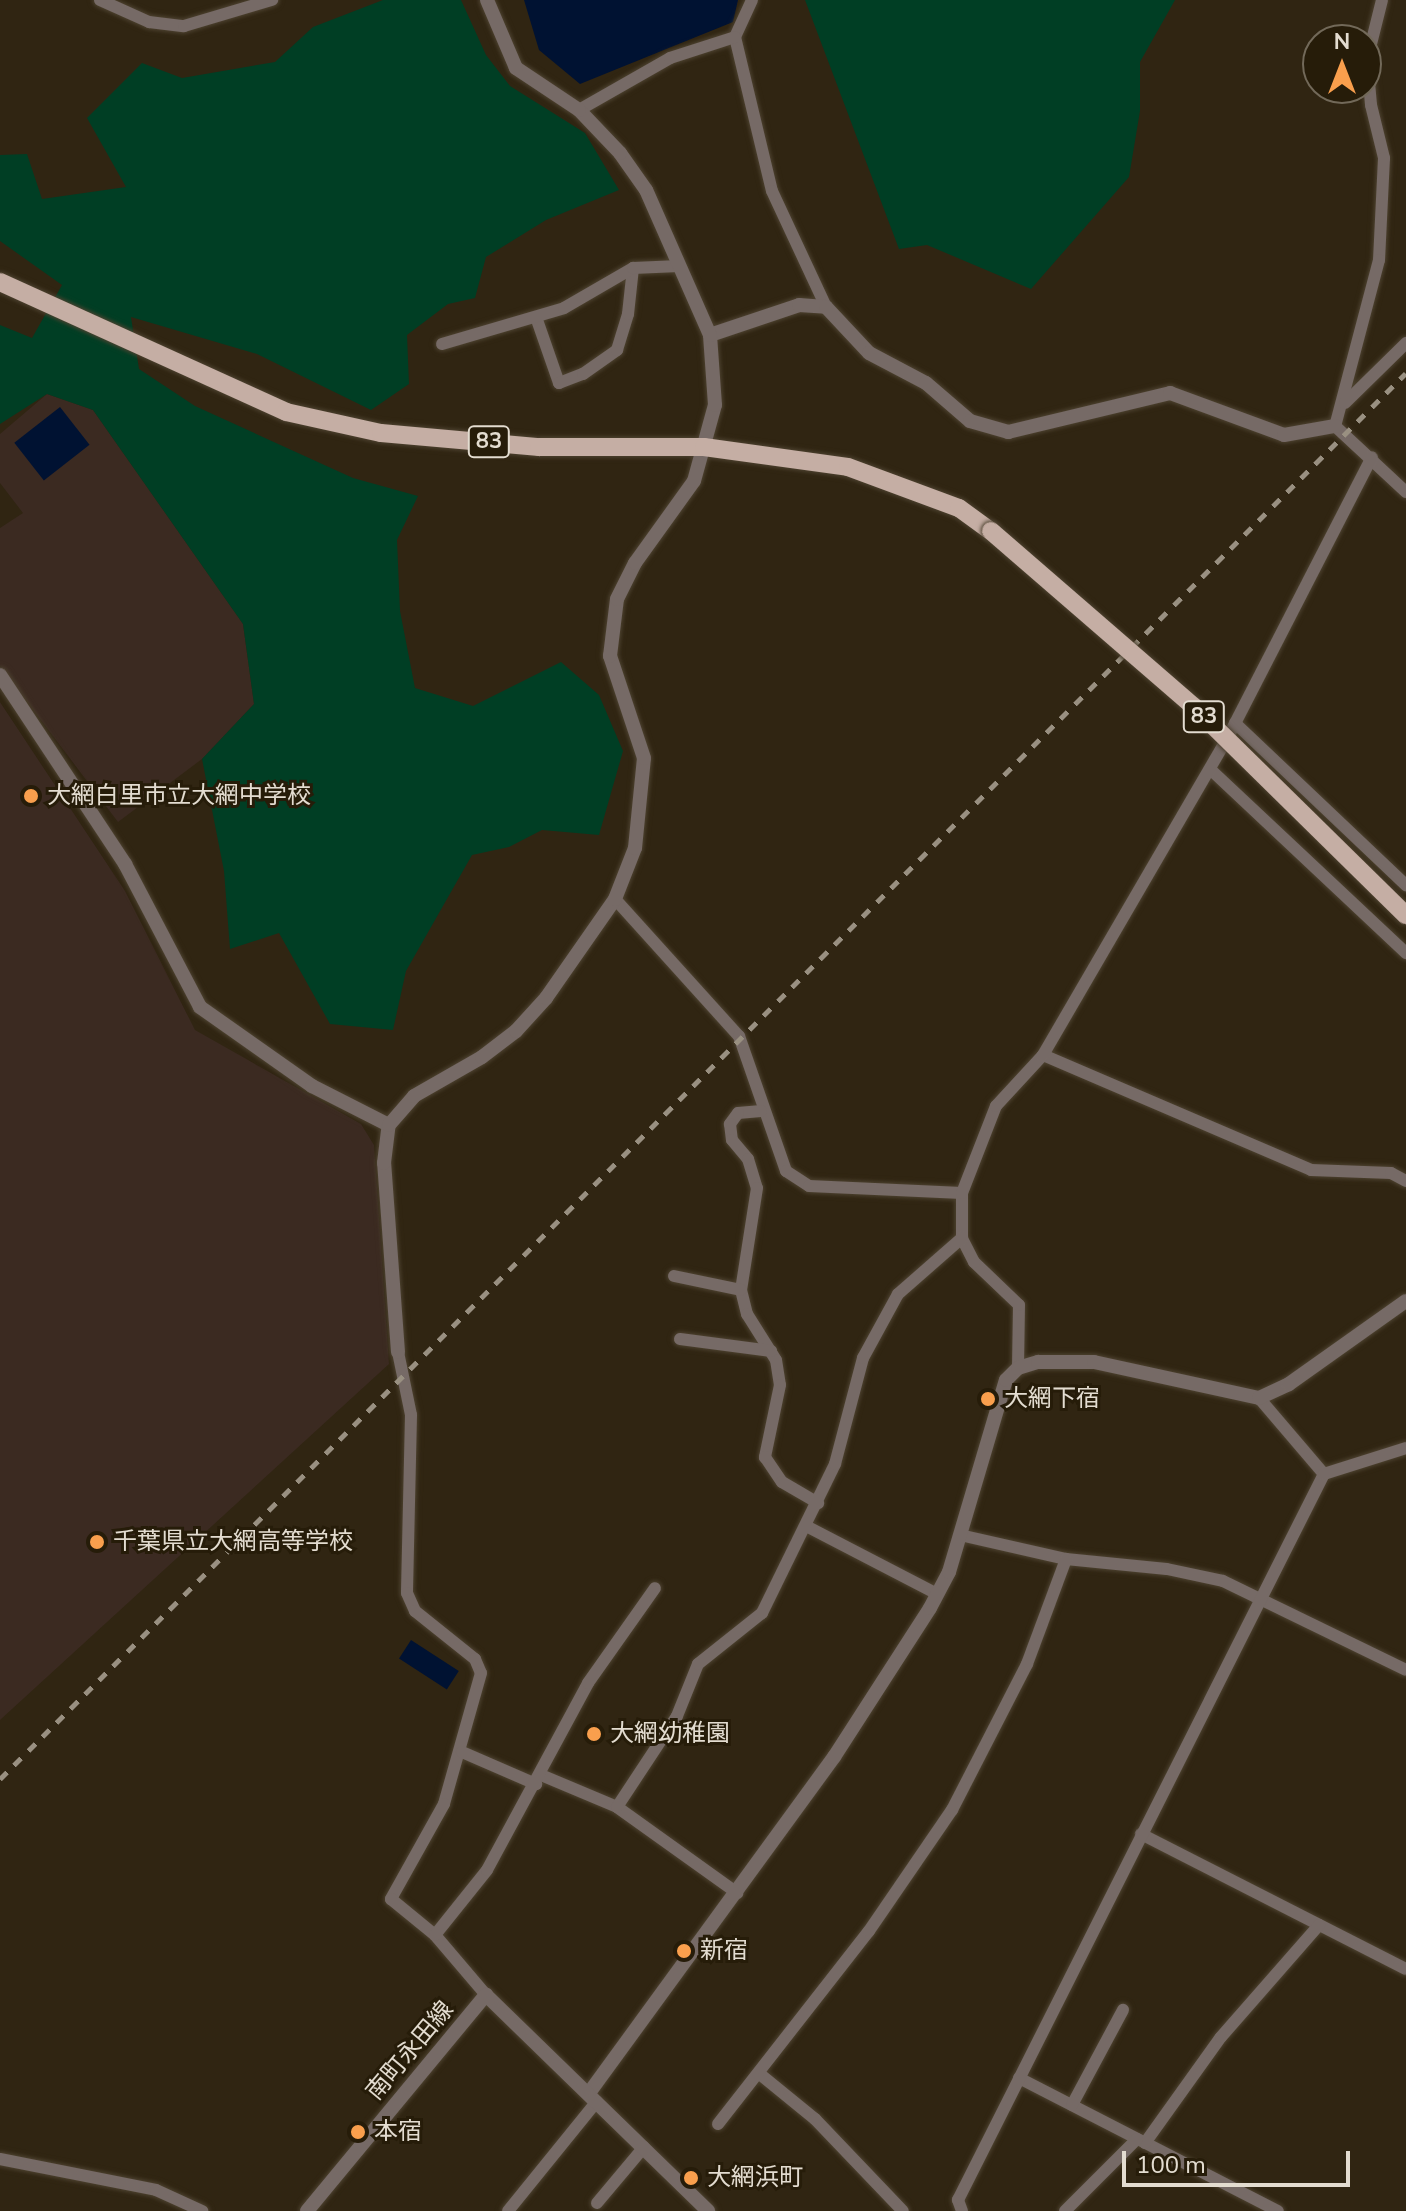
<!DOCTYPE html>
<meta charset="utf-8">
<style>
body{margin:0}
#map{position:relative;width:1406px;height:2211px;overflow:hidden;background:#302512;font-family:"Nunito Sans","Noto Sans JP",sans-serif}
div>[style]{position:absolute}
.education>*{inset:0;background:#3b2a21}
.green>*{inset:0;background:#003e24}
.water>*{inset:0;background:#001232;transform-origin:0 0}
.roads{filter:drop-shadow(0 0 2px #4d4230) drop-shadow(0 0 2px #4d4230)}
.minor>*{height:12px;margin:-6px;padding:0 6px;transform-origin:6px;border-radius:6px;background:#766a66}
.tertiary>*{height:14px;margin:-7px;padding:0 7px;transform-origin:7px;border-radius:7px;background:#766a66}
.primary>*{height:18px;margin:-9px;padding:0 9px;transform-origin:9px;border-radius:9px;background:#c5aea4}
.rail>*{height:5px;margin-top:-2.5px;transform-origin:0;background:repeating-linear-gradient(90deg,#999081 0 10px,transparent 0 20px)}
.bridges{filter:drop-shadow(0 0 2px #4d4230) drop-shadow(0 0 2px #4d4230)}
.primary-bridge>*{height:18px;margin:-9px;padding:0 9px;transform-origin:9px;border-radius:9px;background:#c5aea4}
.dots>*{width:22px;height:22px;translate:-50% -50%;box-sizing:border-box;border:4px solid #261c09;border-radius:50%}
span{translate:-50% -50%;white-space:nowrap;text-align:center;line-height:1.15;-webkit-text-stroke:6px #261c09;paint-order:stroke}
.shield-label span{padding:2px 6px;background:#261c09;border:2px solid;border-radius:6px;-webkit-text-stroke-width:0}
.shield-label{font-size:22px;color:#e3dcd0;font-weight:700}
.poi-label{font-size:24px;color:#e3dcd0}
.left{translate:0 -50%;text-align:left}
.street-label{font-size:24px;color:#e3dcd0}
.north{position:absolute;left:1302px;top:24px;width:80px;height:80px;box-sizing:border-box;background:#261c09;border:2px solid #726959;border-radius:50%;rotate:0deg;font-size:22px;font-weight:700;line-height:32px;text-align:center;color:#e3dcd0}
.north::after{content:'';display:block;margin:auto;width:28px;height:36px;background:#f99f4d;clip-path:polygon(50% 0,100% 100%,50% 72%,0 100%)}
.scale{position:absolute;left:1122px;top:2151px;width:228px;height:36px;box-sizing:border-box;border:4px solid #e3dcd0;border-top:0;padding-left:10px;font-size:24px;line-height:28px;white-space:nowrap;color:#e3dcd0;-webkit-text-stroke:6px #261c09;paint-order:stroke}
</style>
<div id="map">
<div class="education">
<div style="clip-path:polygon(47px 394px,93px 410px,243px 624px,254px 704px,202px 759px,118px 822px,0 666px,0 528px,23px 513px,0 483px,0 434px)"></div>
<div style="clip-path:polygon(0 702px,125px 891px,195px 1030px,361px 1124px,374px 1145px,389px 1364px,0 1720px)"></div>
</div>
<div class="green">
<div style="clip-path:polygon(383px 0,461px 0,486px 55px,510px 86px,585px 133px,619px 190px,546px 220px,486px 257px,475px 298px,448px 304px,407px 335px,409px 384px,371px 410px,257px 354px,131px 317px,139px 369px,195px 406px,353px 478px,418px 496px,397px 540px,400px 611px,415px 688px,473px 706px,561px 662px,599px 695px,623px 751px,599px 835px,542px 830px,509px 847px,472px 855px,406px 971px,393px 1030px,330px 1024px,279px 933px,230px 949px,224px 871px,202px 759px,254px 704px,243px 624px,93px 410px,47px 394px,0 424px,0 325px,32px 338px,62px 285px,0 241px,0 155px,27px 154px,42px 199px,126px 187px,87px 118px,142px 63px,182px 78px,275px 62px,313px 27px)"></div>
<div style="clip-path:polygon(805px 0,1175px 0,1140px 62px,1140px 111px,1129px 177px,1031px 289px,927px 245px,899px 249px)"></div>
</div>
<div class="water">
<div style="clip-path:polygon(524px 0,738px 0,733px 22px,580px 84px,539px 50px)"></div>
<div style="left:60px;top:407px;width:48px;height:58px;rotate:52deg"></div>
<div style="left:411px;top:1640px;width:57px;height:22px;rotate:33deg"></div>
</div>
<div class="roads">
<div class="minor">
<div style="left:100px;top:0;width:54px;rotate:24.2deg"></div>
<div style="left:149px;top:22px;width:35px;rotate:7deg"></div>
<div style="left:184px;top:26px;width:92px;rotate:-16.5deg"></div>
<div style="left:752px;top:0;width:41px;rotate:114.7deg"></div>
<div style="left:735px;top:37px;width:158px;rotate:76.5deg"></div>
<div style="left:772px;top:191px;width:128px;rotate:65deg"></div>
<div style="left:1382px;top:0;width:62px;rotate:104deg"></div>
<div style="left:1367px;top:60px;width:45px;rotate:84.9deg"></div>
<div style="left:1371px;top:105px;width:55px;rotate:76.2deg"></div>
<div style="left:1384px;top:158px;width:102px;rotate:92.8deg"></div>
<div style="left:1379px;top:260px;width:172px;rotate:104.8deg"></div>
<div style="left:1335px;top:426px;width:97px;rotate:42.9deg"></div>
<div style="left:579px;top:110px;width:105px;rotate:-29.7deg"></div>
<div style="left:670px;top:58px;width:68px;rotate:-17.9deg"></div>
<div style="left:536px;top:317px;width:70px;rotate:70.8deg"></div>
<div style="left:559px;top:383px;width:26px;rotate:-21deg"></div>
<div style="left:583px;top:374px;width:42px;rotate:-35.2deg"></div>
<div style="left:617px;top:350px;width:38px;rotate:-73deg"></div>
<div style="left:628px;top:314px;width:46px;rotate:-83.8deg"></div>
<div style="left:442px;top:344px;width:127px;rotate:-16.4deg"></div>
<div style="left:564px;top:308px;width:80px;rotate:-30.1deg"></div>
<div style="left:633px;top:268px;width:46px;rotate:-2.5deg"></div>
<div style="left:1345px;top:403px;width:86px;rotate:-44.5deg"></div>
<div style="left:1235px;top:723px;width:236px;rotate:43.5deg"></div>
<div style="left:1210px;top:769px;width:269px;rotate:43.2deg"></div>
<div style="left:615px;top:899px;width:185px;rotate:47.9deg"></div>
<div style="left:739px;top:1036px;width:143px;rotate:70.8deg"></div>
<div style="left:786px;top:1171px;width:27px;rotate:33deg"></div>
<div style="left:809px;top:1186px;width:153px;rotate:2.6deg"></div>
<div style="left:1043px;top:1055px;width:292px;rotate:23.2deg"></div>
<div style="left:1311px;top:1170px;width:80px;rotate:2.1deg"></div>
<div style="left:1391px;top:1173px;width:17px;rotate:28deg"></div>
<div style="left:761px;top:1111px;width:23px;rotate:175deg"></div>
<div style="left:738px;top:1113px;width:14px;rotate:126deg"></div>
<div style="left:730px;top:1124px;width:16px;rotate:83deg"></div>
<div style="left:732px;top:1140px;width:25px;rotate:50deg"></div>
<div style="left:748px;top:1159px;width:30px;rotate:73deg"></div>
<div style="left:757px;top:1188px;width:103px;rotate:98.9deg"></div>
<div style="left:741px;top:1290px;width:25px;rotate:76deg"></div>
<div style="left:747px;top:1314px;width:54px;rotate:57.8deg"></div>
<div style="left:776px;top:1360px;width:25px;rotate:81deg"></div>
<div style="left:780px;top:1385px;width:74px;rotate:101.8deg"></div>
<div style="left:765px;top:1457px;width:30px;rotate:56deg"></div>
<div style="left:782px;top:1482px;width:42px;rotate:30.3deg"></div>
<div style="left:674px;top:1276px;width:68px;rotate:11.8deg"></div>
<div style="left:680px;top:1339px;width:92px;rotate:7.5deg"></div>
<div style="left:398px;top:1352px;width:64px;rotate:78.3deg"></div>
<div style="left:411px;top:1415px;width:178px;rotate:91.3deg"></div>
<div style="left:407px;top:1593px;width:20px;rotate:66deg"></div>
<div style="left:415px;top:1611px;width:77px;rotate:38.7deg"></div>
<div style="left:475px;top:1659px;width:15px;rotate:67deg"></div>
<div style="left:481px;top:1673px;width:136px;rotate:105.8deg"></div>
<div style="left:444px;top:1804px;width:109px;rotate:119.2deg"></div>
<div style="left:391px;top:1899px;width:57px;rotate:39.3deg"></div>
<div style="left:435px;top:1935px;width:79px;rotate:49.6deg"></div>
<div style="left:1018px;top:1368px;width:63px;rotate:-89.1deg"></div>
<div style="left:1019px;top:1305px;width:62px;rotate:-136.3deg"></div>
<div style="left:974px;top:1262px;width:27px;rotate:-117deg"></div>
<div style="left:962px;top:1238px;width:45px;rotate:-90deg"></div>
<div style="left:962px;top:1193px;width:93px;rotate:-68.7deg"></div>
<div style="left:996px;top:1106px;width:69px;rotate:-47.3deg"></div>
<div style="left:1043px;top:1055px;width:363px;rotate:-59.8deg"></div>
<div style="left:1226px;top:741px;width:319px;rotate:-62.8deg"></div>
<div style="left:1259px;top:1398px;width:100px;rotate:49.5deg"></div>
<div style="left:808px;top:1527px;width:145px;rotate:27.4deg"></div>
<div style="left:960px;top:1535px;width:109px;rotate:12.8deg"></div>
<div style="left:1066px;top:1559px;width:101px;rotate:5.7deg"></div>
<div style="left:1167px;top:1569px;width:57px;rotate:12.1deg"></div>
<div style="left:1223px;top:1581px;width:203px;rotate:25.9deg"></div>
<div style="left:462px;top:1752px;width:81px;rotate:23.4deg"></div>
<div style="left:541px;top:1775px;width:82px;rotate:22.8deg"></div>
<div style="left:617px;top:1807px;width:148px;rotate:35.6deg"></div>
<div style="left:617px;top:1807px;width:109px;rotate:-56.6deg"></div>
<div style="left:677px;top:1716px;width:56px;rotate:-68deg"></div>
<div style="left:698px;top:1664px;width:82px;rotate:-38.6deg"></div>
<div style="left:762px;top:1613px;width:166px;rotate:-63.9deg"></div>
<div style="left:835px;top:1464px;width:110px;rotate:-75.2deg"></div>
<div style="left:863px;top:1358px;width:73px;rotate:-61.3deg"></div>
<div style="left:898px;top:1294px;width:85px;rotate:-41.2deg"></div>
<div style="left:1141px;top:1834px;width:297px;rotate:27deg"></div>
<div style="left:435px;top:1935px;width:83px;rotate:-51.3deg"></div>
<div style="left:487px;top:1870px;width:213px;rotate:-61.6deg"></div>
<div style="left:588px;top:1683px;width:116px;rotate:-54.8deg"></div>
<div style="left:761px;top:2075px;width:70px;rotate:39.2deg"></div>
<div style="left:815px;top:2119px;width:127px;rotate:46.3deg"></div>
<div style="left:1019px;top:2078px;width:291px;rotate:27.2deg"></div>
<div style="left:1072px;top:2105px;width:108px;rotate:-61.8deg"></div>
<div style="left:718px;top:2124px;width:245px;rotate:-52deg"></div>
<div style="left:869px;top:1931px;width:147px;rotate:-55.6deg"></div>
<div style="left:952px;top:1810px;width:164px;rotate:-62.8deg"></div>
<div style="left:1027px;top:1664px;width:112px;rotate:-69.6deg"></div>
<div style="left:1145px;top:2143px;width:130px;rotate:-54.4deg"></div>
<div style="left:1221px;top:2037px;width:149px;rotate:-48.8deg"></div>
<div style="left:0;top:2159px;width:159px;rotate:11.2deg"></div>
<div style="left:156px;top:2190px;width:51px;rotate:24.5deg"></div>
<div style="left:597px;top:2203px;width:73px;rotate:-50deg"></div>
<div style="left:508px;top:2211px;width:141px;rotate:-51deg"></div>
<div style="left:962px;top:2211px;width:12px;rotate:-110deg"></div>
<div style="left:958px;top:2200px;width:813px;rotate:-63.25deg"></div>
<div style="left:1324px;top:1474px;width:86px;rotate:-17.6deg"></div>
<div style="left:1065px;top:2211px;width:102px;rotate:-45deg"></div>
</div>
<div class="tertiary">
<div style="left:710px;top:335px;width:94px;rotate:-18.6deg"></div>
<div style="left:799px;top:305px;width:27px;rotate:4deg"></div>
<div style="left:826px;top:307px;width:63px;rotate:46.9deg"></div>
<div style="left:869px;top:353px;width:64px;rotate:27.8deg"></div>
<div style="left:926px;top:383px;width:58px;rotate:40.8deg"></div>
<div style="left:970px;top:421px;width:40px;rotate:16deg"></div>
<div style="left:1008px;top:432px;width:167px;rotate:-13.5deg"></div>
<div style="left:1170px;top:393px;width:121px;rotate:20.2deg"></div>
<div style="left:1284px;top:435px;width:52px;rotate:-10deg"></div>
<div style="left:0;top:675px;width:227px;rotate:56.5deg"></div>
<div style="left:125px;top:864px;width:161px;rotate:62.3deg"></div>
<div style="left:200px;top:1007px;width:137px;rotate:35.2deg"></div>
<div style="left:312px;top:1086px;width:86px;rotate:26.9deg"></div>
<div style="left:398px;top:1352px;width:190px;rotate:-94.2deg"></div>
<div style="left:384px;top:1163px;width:38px;rotate:-83deg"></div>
<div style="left:389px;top:1125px;width:38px;rotate:-49deg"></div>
<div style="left:414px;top:1096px;width:78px;rotate:-29.8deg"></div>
<div style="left:482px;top:1057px;width:43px;rotate:-37.4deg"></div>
<div style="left:516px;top:1031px;width:45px;rotate:-47.7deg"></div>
<div style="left:546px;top:998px;width:121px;rotate:-55.1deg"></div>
<div style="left:615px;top:899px;width:55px;rotate:-68.6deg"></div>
<div style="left:635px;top:848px;width:90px;rotate:-84.3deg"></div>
<div style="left:644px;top:758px;width:108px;rotate:-108.4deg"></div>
<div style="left:610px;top:656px;width:57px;rotate:-83deg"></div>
<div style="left:617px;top:599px;width:40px;rotate:-63.4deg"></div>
<div style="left:635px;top:563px;width:101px;rotate:-54.3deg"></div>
<div style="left:694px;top:481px;width:79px;rotate:-74.6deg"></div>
<div style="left:715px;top:405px;width:70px;rotate:-94.1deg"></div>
<div style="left:710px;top:335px;width:158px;rotate:-113.8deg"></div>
<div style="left:646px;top:190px;width:45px;rotate:-125.1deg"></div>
<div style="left:620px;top:153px;width:59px;rotate:-133.6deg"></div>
<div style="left:579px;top:110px;width:76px;rotate:-146.3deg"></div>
<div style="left:516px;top:68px;width:74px;rotate:-113.1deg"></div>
<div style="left:589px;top:2093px;width:416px;rotate:-53.9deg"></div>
<div style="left:834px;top:1757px;width:177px;rotate:-57.2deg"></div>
<div style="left:930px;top:1608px;width:41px;rotate:-62.2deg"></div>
<div style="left:949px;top:1572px;width:200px;rotate:-73.5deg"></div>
<div style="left:1006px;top:1380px;width:17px;rotate:-45deg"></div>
<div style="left:1018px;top:1368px;width:21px;rotate:-17deg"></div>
<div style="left:1038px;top:1362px;width:56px"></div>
<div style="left:1094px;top:1362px;width:169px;rotate:12.3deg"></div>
<div style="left:1259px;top:1398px;width:33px;rotate:-25deg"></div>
<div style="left:1289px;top:1384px;width:143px;rotate:-35.4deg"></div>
<div style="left:307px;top:2211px;width:281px;rotate:-50.4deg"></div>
<div style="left:486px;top:1995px;width:310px;rotate:44.2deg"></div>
</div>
<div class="primary">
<div style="left:0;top:282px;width:314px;rotate:24.4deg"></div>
<div style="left:286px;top:412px;width:97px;rotate:12.5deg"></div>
<div style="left:381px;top:433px;width:159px;rotate:5.1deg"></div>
<div style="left:539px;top:447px;width:165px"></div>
<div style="left:704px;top:447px;width:145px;rotate:7.9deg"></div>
<div style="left:848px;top:467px;width:118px;rotate:20.3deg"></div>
<div style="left:959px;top:508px;width:39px;rotate:36deg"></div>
</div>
</div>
<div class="rail">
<div style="left:0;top:1779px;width:1988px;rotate:-45deg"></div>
</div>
<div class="bridges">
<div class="primary-bridge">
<div style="left:991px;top:531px;width:269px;rotate:40.9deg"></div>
<div style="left:1194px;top:707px;width:297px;rotate:44.5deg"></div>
</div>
</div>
<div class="dots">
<div style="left:31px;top:796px;background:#f99f4d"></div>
<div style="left:988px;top:1399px;background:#f99f4d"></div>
<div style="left:97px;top:1542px;background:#f99f4d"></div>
<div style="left:594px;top:1734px;background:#f99f4d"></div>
<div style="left:684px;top:1951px;background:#f99f4d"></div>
<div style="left:358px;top:2132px;background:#f99f4d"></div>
<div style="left:691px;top:2178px;background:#f99f4d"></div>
</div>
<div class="shield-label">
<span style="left:489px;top:442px">83</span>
<span style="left:1204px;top:717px">83</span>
</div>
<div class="poi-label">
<span class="left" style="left:47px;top:796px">大網白里市立大網中学校</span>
<span class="left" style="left:1004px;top:1399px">大網下宿</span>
<span class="left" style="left:113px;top:1542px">千葉県立大網高等学校</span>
<span class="left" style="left:610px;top:1734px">大網幼稚園</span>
<span class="left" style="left:700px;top:1951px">新宿</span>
<span class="left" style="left:374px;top:2132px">本宿</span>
<span class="left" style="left:707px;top:2178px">大網浜町</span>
</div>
<div class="street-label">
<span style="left:410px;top:2051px;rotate:-50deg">南町永田線</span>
</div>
<div class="north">N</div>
<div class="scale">100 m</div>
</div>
